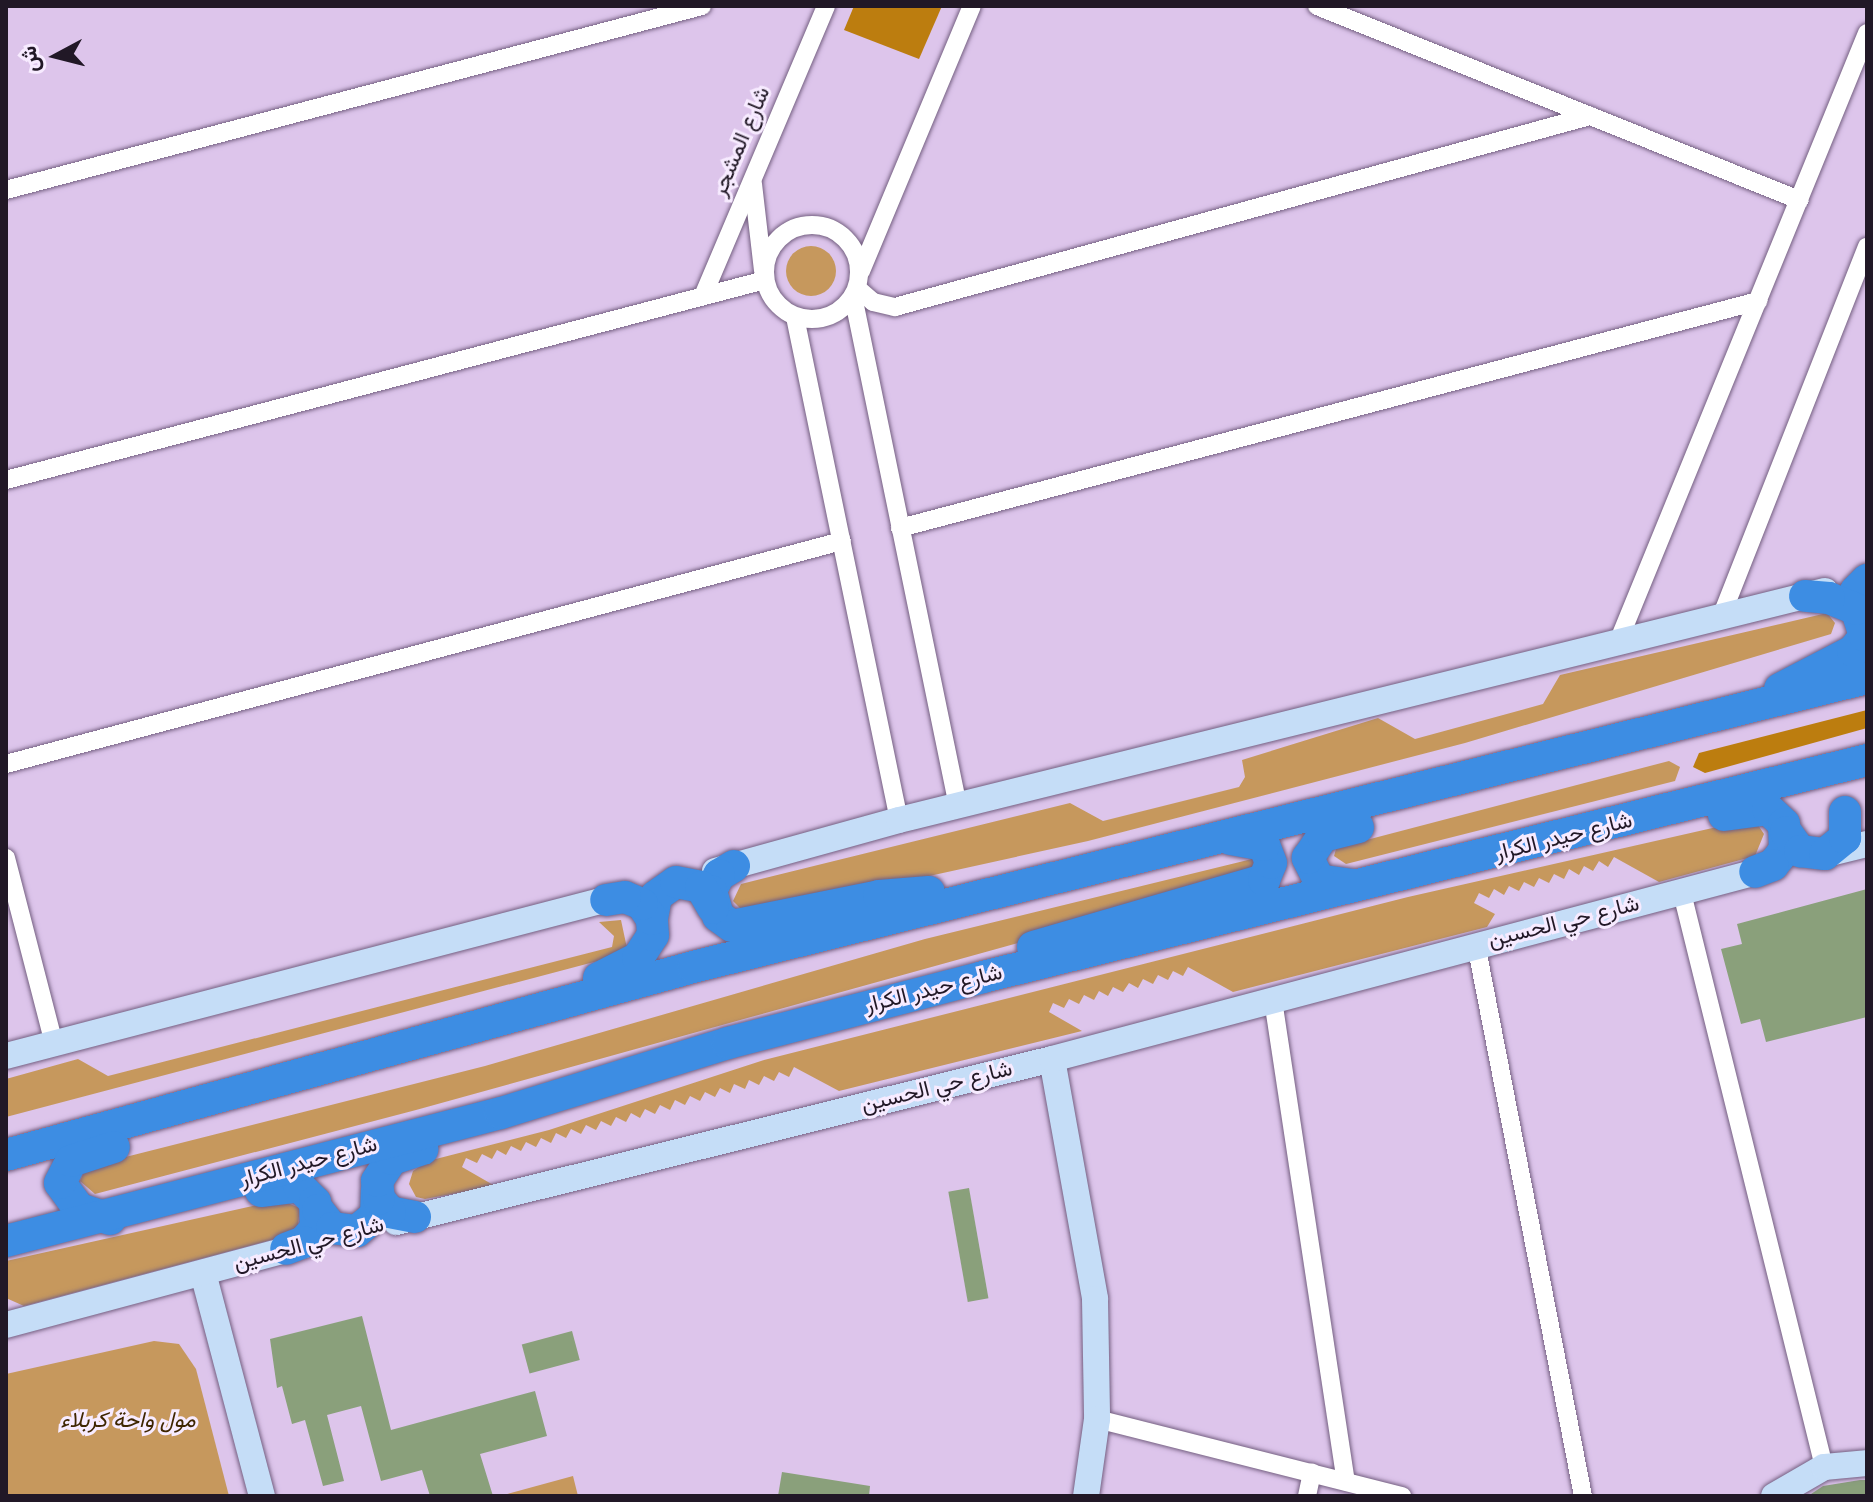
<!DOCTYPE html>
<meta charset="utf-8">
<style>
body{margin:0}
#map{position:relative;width:1873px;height:1502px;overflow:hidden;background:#ddc5eb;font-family:Georgia,Vazirmatn,serif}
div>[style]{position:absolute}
.green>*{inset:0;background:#c6985d}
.round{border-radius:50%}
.forest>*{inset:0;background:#bc7d0f}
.building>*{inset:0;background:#8aa07b;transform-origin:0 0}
.roads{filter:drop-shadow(0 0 2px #745f81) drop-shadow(0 0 2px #745f81)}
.street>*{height:18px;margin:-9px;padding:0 9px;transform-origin:9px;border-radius:9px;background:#fff}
.street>.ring{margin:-9px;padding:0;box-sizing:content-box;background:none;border:18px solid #fff;border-radius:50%}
.secondary>*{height:26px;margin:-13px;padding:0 13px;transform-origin:13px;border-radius:13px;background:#c5ddf7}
.highway>*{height:32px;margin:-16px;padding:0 16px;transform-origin:16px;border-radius:16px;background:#3d8de3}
span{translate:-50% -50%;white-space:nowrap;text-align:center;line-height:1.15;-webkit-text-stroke:6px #f7ebff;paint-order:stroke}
.street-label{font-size:22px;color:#211826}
.park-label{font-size:22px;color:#3e2500;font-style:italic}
.frame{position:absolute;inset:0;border:8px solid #211826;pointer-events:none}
.north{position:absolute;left:16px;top:16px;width:80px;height:80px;-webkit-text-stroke:6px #f7ebff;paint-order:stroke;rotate:263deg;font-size:22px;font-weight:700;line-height:32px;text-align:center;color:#211826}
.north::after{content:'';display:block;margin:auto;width:28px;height:36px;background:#211826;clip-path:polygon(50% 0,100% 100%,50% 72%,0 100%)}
</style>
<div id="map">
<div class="green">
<div class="round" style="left:786px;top:246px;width:50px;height:50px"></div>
<div style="clip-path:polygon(1827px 613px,1835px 623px,1831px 634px,1465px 743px,1088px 841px,761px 913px,743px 911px,733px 901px,741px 884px,1070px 803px,1103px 821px,1239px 787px,1245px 777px,1242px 760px,1378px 718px,1415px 739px,1543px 704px,1560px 675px)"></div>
<div style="clip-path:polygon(1669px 761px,1680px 767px,1675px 781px,1346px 864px,1334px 856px,1336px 849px,1355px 843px)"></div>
<div style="clip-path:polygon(1739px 822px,1758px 825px,1764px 834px,1755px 856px,1659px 882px,1614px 857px,1608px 867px,1599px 861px,1593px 871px,1584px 866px,1579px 875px,1569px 869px,1564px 879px,1554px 874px,1549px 883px,1539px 878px,1534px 887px,1524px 882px,1519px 891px,1509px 886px,1504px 895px,1494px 889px,1489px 898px,1479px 893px,1474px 903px,1495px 914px,1487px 927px,1233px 992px,1188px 967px,1183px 976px,1173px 971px,1168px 980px,1158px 975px,1153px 984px,1143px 979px,1138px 988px,1129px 983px,1123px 992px,1113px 987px,1108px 996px,1099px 991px,1094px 1000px,1084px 995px,1079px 1004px,1069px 999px,1064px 1008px,1053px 1003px,1049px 1012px,1082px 1031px,839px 1091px,794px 1067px,789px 1077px,779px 1072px,774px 1081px,764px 1076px,759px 1085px,749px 1080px,745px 1089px,734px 1084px,730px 1093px,720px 1088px,715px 1097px,705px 1092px,700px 1101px,690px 1096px,685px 1105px,675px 1100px,670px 1110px,660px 1105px,655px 1114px,645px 1109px,640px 1118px,631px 1113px,626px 1122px,616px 1117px,611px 1126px,601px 1121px,596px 1130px,586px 1125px,581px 1134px,571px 1129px,566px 1138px,556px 1133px,551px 1143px,541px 1138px,536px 1147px,526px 1142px,521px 1151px,511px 1146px,506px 1155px,497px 1150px,492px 1159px,482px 1154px,477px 1163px,466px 1158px,462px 1167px,495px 1186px,425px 1199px,416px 1197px,409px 1184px,413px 1171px,428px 1161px,549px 1130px,764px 1060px,1408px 897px)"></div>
<div style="clip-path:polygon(1252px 859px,1257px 866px,1086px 924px,416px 1110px,95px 1194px,80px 1181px,86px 1167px,485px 1066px,925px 939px)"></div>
<div style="clip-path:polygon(621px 920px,628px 953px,6px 1117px,6px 1079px,78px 1059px,108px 1076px,612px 947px,614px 936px,599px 922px)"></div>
<div style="clip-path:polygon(280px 1200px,300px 1208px,297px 1233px,24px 1306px,6px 1298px,6px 1261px)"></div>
<div style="clip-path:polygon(154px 1341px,179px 1344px,196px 1369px,229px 1496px,6px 1496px,6px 1374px)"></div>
<div style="clip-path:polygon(573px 1476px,578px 1496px,500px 1496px)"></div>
</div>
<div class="forest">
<div style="clip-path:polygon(854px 6px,942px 6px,919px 59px,844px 30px)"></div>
<div style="clip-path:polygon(1867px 710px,1867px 728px,1705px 773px,1693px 767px,1699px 753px)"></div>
</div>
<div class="building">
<div style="clip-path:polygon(1867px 889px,1867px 1017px,1766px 1042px,1760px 1019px,1741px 1024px,1721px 949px,1742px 944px,1737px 924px)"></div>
<div style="left:969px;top:1188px;width:112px;height:21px;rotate:80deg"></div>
<div style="clip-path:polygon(362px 1316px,391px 1430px,535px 1391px,547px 1436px,480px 1454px,493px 1496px,430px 1496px,422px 1470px,381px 1481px,361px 1406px,327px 1415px,344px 1481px,323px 1486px,305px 1420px,292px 1424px,282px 1386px,277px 1388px,270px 1339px)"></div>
<div style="left:572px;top:1331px;width:30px;height:52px;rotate:75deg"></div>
<div style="clip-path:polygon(782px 1472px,870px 1486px,869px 1496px,778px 1496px)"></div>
<div style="clip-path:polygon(1860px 1480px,1867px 1480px,1867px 1496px,1808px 1496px,1823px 1486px)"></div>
</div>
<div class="roads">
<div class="street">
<div style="left:1317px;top:6px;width:520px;rotate:21.92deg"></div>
<div style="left:753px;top:184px;width:87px;rotate:83.4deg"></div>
<div style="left:6px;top:190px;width:720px;rotate:-14.81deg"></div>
<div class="ring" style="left:765px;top:225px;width:76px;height:76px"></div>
<div style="left:861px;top:271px;width:287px;rotate:-67.3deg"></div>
<div style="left:857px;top:288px;width:21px;rotate:41deg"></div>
<div style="left:873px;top:302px;width:23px;rotate:13deg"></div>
<div style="left:895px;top:307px;width:721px;rotate:-15.37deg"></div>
<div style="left:703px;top:296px;width:315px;rotate:-67deg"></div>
<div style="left:853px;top:296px;width:521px;rotate:78.37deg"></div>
<div style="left:795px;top:317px;width:514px;rotate:78.32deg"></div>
<div style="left:6px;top:480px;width:785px;rotate:-14.76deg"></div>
<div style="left:900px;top:528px;width:888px;rotate:-14.82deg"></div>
<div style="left:1721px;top:617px;width:398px;rotate:-68.5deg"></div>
<div style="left:1618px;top:642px;width:658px;rotate:-67.76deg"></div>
<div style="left:6px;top:764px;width:865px;rotate:-14.94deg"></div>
<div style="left:6px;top:858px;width:191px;rotate:75.5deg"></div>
<div style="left:1682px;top:893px;width:591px;rotate:76.1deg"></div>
<div style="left:1476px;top:944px;width:562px;rotate:79.03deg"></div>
<div style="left:1273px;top:1000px;width:487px;rotate:81.4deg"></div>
<div style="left:1097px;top:1419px;width:315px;rotate:14.2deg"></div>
<div style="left:1307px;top:1496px;width:24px;rotate:-78deg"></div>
</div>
<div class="secondary">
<div style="left:1826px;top:854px;width:42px;rotate:-13.7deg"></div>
<div style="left:715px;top:871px;width:191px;rotate:-15.5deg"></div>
<div style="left:899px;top:820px;width:954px;rotate:-13.89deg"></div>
<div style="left:6px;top:1056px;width:638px;rotate:-14.62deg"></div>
<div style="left:1052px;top:1059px;width:244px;rotate:79.8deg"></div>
<div style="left:1095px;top:1299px;width:120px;rotate:89deg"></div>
<div style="left:1097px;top:1419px;width:78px;rotate:98.1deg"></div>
<div style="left:396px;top:1222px;width:676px;rotate:-13.95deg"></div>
<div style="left:1052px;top:1059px;width:745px;rotate:-14.86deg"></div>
<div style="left:203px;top:1273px;width:231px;rotate:75.2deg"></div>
<div style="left:6px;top:1325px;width:309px;rotate:-15deg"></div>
<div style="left:1774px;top:1496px;width:58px;rotate:-30.1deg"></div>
<div style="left:1824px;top:1467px;width:43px;rotate:-5.3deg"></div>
</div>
<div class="highway">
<div style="left:1856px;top:609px;width:18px;rotate:-90deg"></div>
<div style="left:1856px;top:591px;width:16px;rotate:-45deg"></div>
<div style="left:1780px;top:689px;width:82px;rotate:-27.5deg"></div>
<div style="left:1853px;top:651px;width:19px;rotate:-51deg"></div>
<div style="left:1865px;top:636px;width:28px;rotate:-108deg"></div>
<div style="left:1856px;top:609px;width:29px;rotate:-158deg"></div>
<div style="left:1829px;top:598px;width:24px;rotate:-175deg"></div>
<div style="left:1724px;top:815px;width:44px;rotate:-7.8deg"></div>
<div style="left:1768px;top:809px;width:22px;rotate:43deg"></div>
<div style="left:1784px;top:824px;width:26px;rotate:88deg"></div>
<div style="left:1785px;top:850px;width:19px;rotate:129deg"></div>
<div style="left:1773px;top:865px;width:19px;rotate:159deg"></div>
<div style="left:1786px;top:832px;width:24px;rotate:54deg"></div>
<div style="left:1800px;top:851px;width:25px;rotate:7deg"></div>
<div style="left:1825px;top:854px;width:26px;rotate:-39deg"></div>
<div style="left:1845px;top:838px;width:26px;rotate:-90deg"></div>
<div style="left:734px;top:866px;width:17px;rotate:149deg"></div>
<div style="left:719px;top:875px;width:18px;rotate:117deg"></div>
<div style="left:711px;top:891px;width:26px;rotate:74deg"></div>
<div style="left:718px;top:916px;width:17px;rotate:36deg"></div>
<div style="left:732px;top:926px;width:150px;rotate:-11.5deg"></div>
<div style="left:879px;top:896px;width:50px;rotate:-4.6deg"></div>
<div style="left:1353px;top:885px;width:34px;rotate:-172deg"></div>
<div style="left:1319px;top:880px;width:25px;rotate:-117deg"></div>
<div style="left:1308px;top:858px;width:27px;rotate:-56deg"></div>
<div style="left:1323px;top:836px;width:36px;rotate:-14deg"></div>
<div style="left:652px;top:919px;width:23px;rotate:-80deg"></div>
<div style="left:656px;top:896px;width:24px;rotate:-35deg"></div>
<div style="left:676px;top:882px;width:25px;rotate:11deg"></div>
<div style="left:701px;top:887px;width:24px;rotate:60deg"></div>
<div style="left:1033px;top:947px;width:241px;rotate:-16.2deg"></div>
<div style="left:1264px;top:880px;width:18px;rotate:-68deg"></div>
<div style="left:1271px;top:863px;width:19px;rotate:-111deg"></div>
<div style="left:1264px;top:845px;width:34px;rotate:-170deg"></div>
<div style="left:599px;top:978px;width:44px;rotate:-27.1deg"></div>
<div style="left:638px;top:958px;width:27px;rotate:-57deg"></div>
<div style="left:653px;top:935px;width:16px;rotate:-94deg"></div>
<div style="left:652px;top:919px;width:18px;rotate:-124deg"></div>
<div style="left:642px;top:904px;width:18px;rotate:-158deg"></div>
<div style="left:625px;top:897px;width:19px;rotate:171deg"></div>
<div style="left:6px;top:1155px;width:712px;rotate:-15.3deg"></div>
<div style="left:693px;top:967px;width:1209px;rotate:-13.83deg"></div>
<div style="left:261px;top:1191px;width:38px;rotate:-7deg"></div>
<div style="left:299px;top:1186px;width:23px;rotate:45deg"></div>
<div style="left:315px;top:1202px;width:26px;rotate:88deg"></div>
<div style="left:316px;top:1228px;width:18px;rotate:131deg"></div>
<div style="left:304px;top:1242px;width:19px;rotate:159deg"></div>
<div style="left:318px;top:1210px;width:23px;rotate:52deg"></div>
<div style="left:332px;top:1228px;width:25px;rotate:7deg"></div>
<div style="left:357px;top:1231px;width:25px;rotate:-40deg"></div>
<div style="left:376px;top:1215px;width:25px;rotate:-88deg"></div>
<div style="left:415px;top:1217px;width:25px;rotate:-169deg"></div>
<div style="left:390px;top:1212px;width:17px;rotate:-130deg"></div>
<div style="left:379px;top:1199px;width:18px;rotate:-96deg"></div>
<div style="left:377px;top:1181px;width:27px;rotate:-56deg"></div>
<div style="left:392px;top:1159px;width:32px;rotate:-18deg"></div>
<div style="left:110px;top:1219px;width:33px;rotate:-162deg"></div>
<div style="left:79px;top:1209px;width:32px;rotate:-126deg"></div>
<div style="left:60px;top:1183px;width:25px;rotate:-63deg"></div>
<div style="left:71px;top:1161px;width:45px;rotate:-18deg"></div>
<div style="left:6px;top:1241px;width:511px;rotate:-14.5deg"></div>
<div style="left:501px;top:1113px;width:238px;rotate:-17.1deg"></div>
<div style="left:728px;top:1043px;width:263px;rotate:-14.5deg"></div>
<div style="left:983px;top:977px;width:910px;rotate:-13.79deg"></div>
</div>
</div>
<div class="street-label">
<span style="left:742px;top:142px;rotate:-67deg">شارع المشجر</span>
<span style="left:1564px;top:838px;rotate:-14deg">شارع حيدر الكرار</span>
<span style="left:1564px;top:923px;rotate:-14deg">شارع حي الحسين</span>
<span style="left:934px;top:990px;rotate:-14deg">شارع حيدر الكرار</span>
<span style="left:937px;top:1088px;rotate:-14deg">شارع حي الحسين</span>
<span style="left:309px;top:1163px;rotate:-15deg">شارع حيدر الكرار</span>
<span style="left:309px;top:1245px;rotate:-15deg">شارع حي الحسين</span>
</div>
<div class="park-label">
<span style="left:128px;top:1422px">مول واحة كربلاء</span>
</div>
<div class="frame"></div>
<div class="north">ش</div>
</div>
